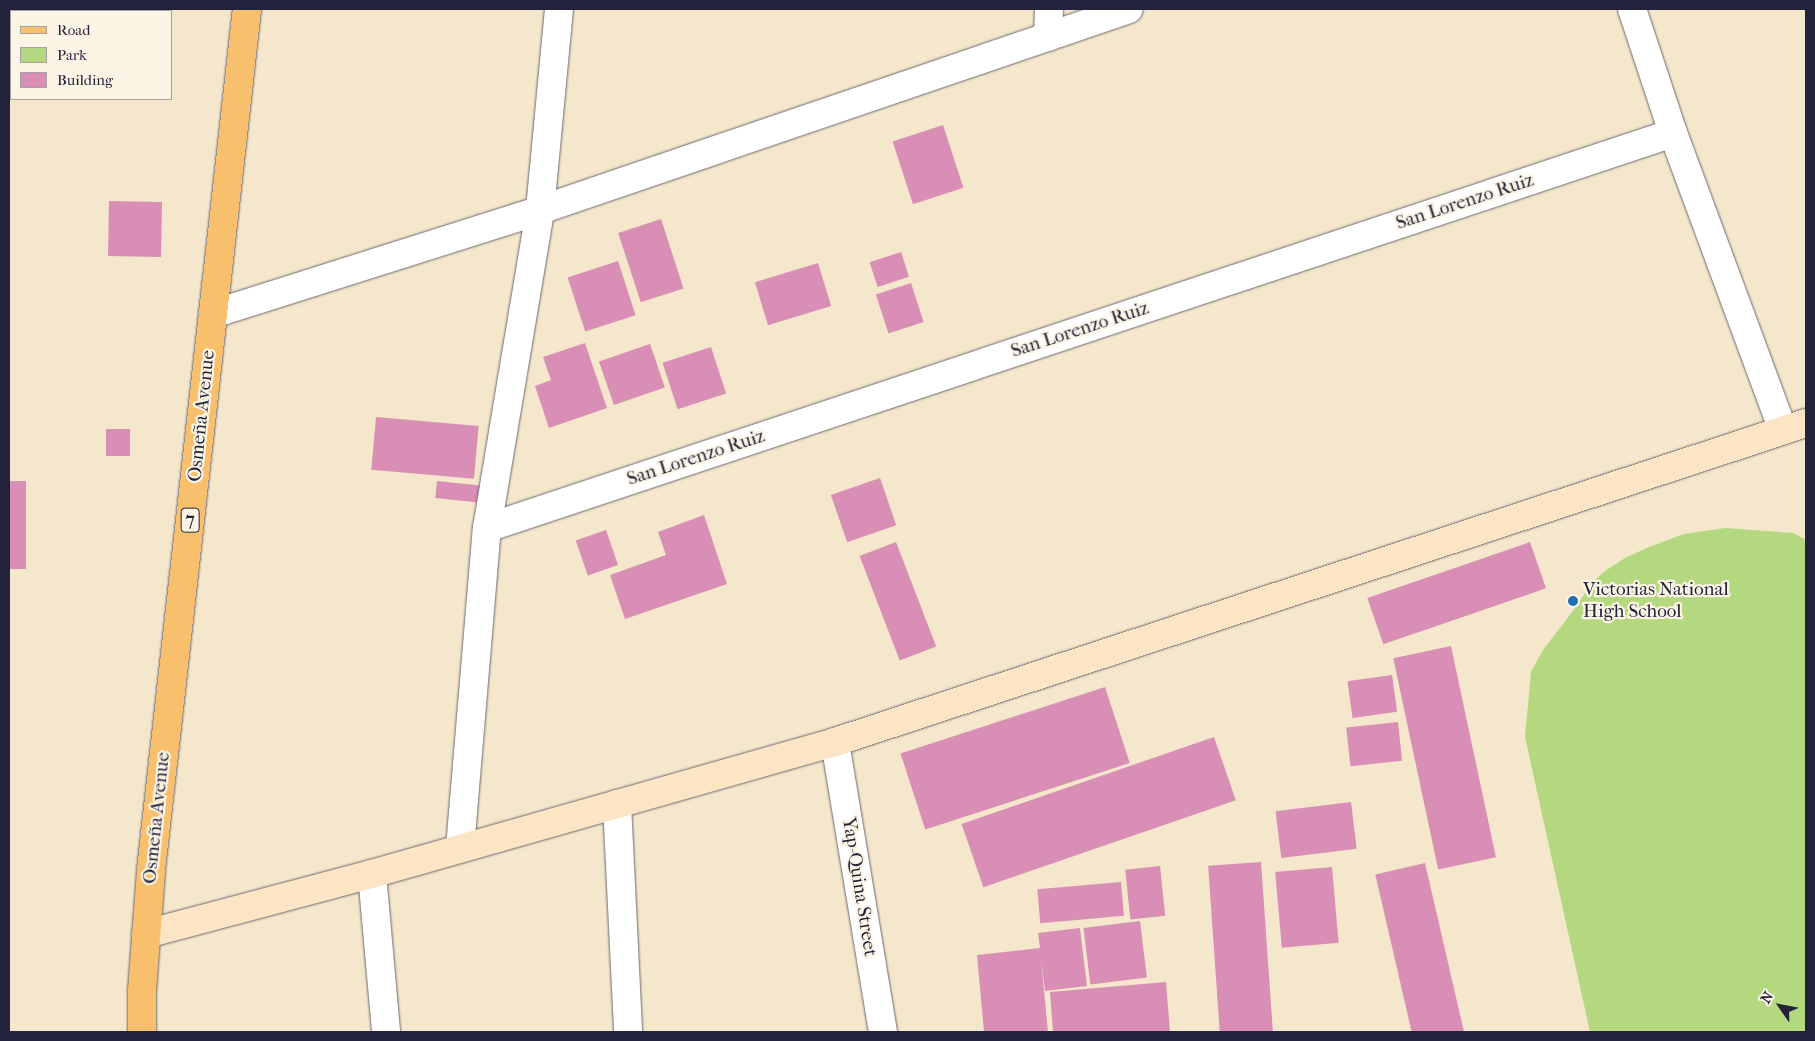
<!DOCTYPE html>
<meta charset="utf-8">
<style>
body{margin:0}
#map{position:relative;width:1815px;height:1041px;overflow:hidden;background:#f4e7cc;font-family:"IM FELL French Canon",serif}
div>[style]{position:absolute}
.green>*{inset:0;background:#b4d880}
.building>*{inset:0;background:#d98eb5;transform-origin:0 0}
.roads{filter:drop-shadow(0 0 1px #6c676e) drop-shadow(0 0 1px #6c676e)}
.street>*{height:28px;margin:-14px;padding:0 14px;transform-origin:14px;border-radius:14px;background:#fff}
.secondary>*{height:28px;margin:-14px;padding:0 14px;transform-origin:14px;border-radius:14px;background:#fce5c4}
.primary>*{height:28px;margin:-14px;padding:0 14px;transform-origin:14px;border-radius:14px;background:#f8bf6c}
.dots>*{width:14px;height:14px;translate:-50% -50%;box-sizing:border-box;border:2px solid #fcf5e5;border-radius:50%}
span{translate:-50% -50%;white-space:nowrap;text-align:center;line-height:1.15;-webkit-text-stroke:4.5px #fcf5e5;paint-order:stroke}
.shield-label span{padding:1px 4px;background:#fcf5e5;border:1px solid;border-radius:4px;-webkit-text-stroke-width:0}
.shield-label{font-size:18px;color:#22223b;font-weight:700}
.street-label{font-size:19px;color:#22223b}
.poi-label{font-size:19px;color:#22223b}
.left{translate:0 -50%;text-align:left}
.frame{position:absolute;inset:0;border:10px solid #22223b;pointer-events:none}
.legend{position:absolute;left:10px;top:10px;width:162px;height:90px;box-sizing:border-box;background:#fcf5e5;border:1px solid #a5a1a1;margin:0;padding:6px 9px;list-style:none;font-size:15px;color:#22223b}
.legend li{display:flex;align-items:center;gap:10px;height:25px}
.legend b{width:25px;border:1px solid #a5a1a1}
.north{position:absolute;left:1755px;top:981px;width:50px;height:50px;-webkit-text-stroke:4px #fcf5e5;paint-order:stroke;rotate:303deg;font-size:14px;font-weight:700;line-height:20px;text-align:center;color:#22223b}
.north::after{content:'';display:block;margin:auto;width:18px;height:22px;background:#22223b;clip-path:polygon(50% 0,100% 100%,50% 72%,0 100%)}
</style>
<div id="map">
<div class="green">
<div style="clip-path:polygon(1725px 528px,1793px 533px,1806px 540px,1806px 1032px,1590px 1032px,1525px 737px,1531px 672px,1543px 650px,1576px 607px,1591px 584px,1605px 571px,1625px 558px,1649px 547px,1684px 534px)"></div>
</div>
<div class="building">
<div style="left:943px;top:125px;width:66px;height:53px;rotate:72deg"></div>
<div style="left:109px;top:201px;width:53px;height:55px;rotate:1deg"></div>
<div style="left:661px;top:219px;width:73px;height:45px;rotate:72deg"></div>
<div style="left:901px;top:252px;width:26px;height:33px;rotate:72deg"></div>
<div style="left:618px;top:261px;width:57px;height:53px;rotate:72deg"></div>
<div style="left:818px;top:263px;width:45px;height:66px;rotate:73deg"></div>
<div style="left:911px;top:283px;width:41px;height:37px;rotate:72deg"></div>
<div style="clip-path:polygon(585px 343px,607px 408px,549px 428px,535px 386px,551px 380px,543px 357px)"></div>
<div style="left:650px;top:344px;width:46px;height:54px;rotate:71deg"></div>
<div style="left:711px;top:347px;width:49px;height:51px;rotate:72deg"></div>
<div style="left:376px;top:417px;width:103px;height:53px;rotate:5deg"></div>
<div style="left:106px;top:429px;width:24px;height:27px"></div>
<div style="left:880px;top:478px;width:50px;height:52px;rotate:71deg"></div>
<div style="left:9px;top:481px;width:17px;height:88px"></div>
<div style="left:437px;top:481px;width:48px;height:17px;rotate:6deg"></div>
<div style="clip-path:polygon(704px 515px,727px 584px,625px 619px,610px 575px,666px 555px,658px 532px)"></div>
<div style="left:606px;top:530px;width:37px;height:32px;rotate:71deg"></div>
<div style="left:896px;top:542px;width:112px;height:39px;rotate:69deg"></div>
<div style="left:1530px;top:542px;width:49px;height:172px;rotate:71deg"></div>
<div style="left:1451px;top:646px;width:216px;height:59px;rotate:78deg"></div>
<div style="left:1392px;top:675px;width:37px;height:45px;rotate:82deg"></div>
<div style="left:1105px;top:687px;width:80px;height:215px;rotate:72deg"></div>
<div style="left:1398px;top:722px;width:39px;height:52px;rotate:84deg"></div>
<div style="left:1214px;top:737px;width:67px;height:267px;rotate:71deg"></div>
<div style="left:1351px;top:802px;width:47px;height:76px;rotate:83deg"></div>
<div style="left:1261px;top:862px;width:170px;height:53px;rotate:86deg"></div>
<div style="left:1425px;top:863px;width:173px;height:51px;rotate:77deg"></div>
<div style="left:1160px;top:866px;width:50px;height:35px;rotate:84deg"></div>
<div style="left:1332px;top:867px;width:76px;height:57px;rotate:85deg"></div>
<div style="left:1121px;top:882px;width:34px;height:84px;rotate:85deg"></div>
<div style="left:1140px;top:921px;width:57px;height:57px;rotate:83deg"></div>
<div style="clip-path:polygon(1080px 928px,1087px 986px,1045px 991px,1041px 959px,1048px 1032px,984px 1032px,977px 955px,1040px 948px,1038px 933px)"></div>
<div style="clip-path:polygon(1166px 982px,1170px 1032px,1053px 1032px,1050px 992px)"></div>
</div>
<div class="roads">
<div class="street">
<div style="left:1632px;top:9px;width:131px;rotate:71.7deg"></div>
<div style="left:1673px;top:133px;width:317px;rotate:69.7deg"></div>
<div style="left:1048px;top:37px;width:28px;rotate:-88deg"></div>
<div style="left:213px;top:314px;width:343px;rotate:-17.6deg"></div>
<div style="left:540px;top:210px;width:622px;rotate:-18.84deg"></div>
<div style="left:487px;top:528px;width:1250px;rotate:-18.42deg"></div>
<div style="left:835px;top:742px;width:294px;rotate:80.6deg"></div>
<div style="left:617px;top:804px;width:228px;rotate:87.2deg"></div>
<div style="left:460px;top:848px;width:321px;rotate:-85.2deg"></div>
<div style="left:487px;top:528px;width:322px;rotate:-80.5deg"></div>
<div style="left:540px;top:210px;width:202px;rotate:-84.6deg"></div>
<div style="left:372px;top:874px;width:159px;rotate:84.9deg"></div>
</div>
<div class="secondary">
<div style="left:146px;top:934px;width:234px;rotate:-14.9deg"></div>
<div style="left:372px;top:874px;width:481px;rotate:-15.9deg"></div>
<div style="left:835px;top:742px;width:1022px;rotate:-18.19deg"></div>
</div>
<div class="primary">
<div style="left:142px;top:1032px;width:41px;rotate:-90deg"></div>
<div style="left:142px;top:991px;width:121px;rotate:-85.7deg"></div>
<div style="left:151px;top:870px;width:866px;rotate:-83.64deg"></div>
</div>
</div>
<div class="dots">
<div style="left:1573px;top:601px;background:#1f6fb2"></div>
</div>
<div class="shield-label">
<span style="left:190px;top:520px">7</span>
</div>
<div class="street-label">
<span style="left:1465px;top:202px;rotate:-18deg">San Lorenzo Ruiz</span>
<span style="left:1080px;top:330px;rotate:-18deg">San Lorenzo Ruiz</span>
<span style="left:202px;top:416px;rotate:-84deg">Osmeña Avenue</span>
<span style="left:696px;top:458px;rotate:-18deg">San Lorenzo Ruiz</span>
<span style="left:157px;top:818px;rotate:-84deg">Osmeña Avenue</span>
<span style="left:859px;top:887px;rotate:81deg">Yap-Quina Street</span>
</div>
<div class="poi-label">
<span class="left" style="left:1583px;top:601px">Victorias National<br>High School</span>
</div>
<div class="frame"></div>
<ul class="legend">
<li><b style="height:6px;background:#f8bf6c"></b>Road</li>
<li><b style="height:14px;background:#b4d880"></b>Park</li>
<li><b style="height:14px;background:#d98eb5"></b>Building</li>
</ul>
<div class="north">N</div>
</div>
